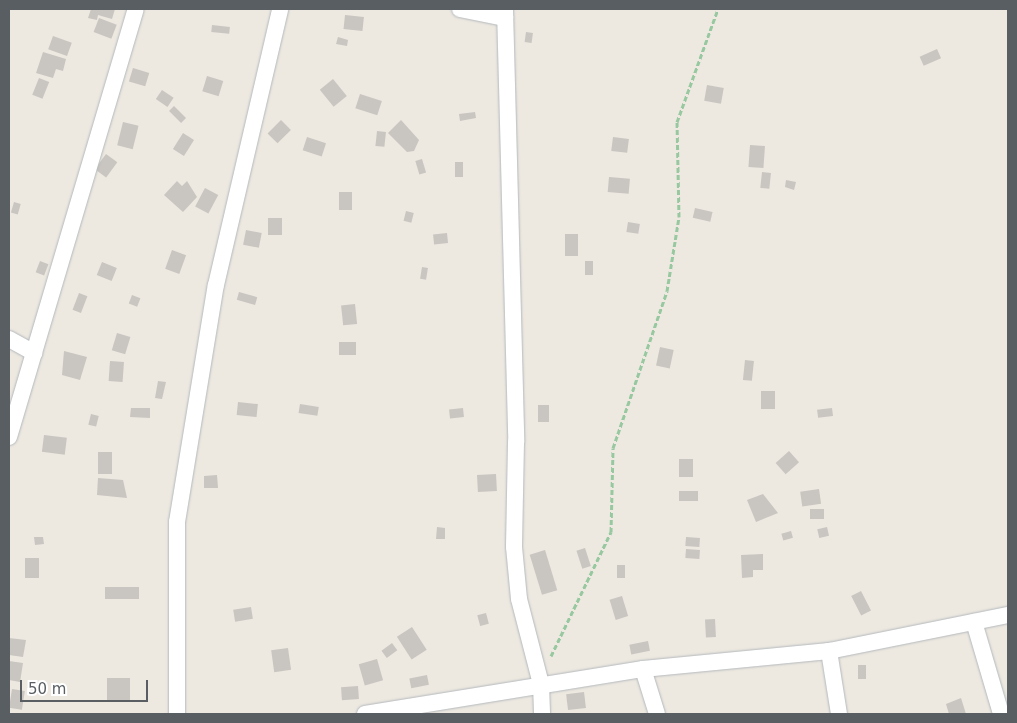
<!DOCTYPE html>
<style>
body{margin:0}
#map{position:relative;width:1017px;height:723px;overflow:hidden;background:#ede9e1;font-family:"DejaVu Sans",sans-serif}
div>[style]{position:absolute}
.building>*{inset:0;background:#c9c5c0;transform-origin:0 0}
.path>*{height:3px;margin-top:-1.5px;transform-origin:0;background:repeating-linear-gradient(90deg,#97c8a0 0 5px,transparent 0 7.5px)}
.roads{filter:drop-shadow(0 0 1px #b4b8bc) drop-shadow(0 0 1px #b4b8bc)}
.street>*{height:16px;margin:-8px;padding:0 8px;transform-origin:8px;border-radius:8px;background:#fff}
span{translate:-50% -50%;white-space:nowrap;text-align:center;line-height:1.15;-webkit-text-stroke:4.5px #fff;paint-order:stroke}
.frame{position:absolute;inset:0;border:10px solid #595e62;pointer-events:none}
.scale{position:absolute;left:20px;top:680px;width:128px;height:22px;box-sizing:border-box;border:2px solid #595e62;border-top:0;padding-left:6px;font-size:15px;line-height:18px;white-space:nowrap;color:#595e62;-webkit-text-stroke:4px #fff;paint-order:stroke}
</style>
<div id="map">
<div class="building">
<div style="clip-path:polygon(91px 9px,115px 9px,112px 19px,98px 15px,97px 20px,88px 18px)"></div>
<div style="left:345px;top:15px;width:19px;height:14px;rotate:6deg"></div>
<div style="left:99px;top:18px;width:19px;height:15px;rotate:21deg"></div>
<div style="left:212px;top:25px;width:18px;height:7px;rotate:6deg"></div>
<div style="left:526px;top:32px;width:7px;height:10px;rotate:8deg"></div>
<div style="left:53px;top:36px;width:20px;height:14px;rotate:20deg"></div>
<div style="clip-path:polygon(338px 37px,348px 40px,347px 46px,336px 44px)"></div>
<div style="left:937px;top:49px;width:10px;height:19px;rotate:66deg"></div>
<div style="clip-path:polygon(43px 52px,66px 59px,63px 71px,56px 69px,53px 78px,36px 73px)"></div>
<div style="left:133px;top:68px;width:17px;height:14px;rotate:17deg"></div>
<div style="left:207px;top:76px;width:17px;height:16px;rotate:17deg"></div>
<div style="left:39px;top:78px;width:11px;height:18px;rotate:22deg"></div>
<div style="left:333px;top:79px;width:22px;height:17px;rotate:51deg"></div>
<div style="left:707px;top:85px;width:17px;height:16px;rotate:10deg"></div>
<div style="left:162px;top:90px;width:14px;height:11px;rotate:34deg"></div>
<div style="left:360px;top:94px;width:23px;height:15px;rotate:18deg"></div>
<div style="left:174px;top:106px;width:17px;height:7px;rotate:45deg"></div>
<div style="clip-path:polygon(475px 112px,476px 118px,460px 121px,459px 114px)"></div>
<div style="left:281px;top:120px;width:14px;height:19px;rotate:45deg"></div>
<div style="clip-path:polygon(401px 120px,419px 140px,414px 151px,407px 152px,388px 133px)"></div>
<div style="left:123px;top:122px;width:16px;height:24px;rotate:14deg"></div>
<div style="left:377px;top:131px;width:9px;height:15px;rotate:6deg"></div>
<div style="left:183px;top:133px;width:13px;height:19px;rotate:32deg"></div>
<div style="left:307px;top:137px;width:20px;height:14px;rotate:18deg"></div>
<div style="left:613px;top:137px;width:16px;height:14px;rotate:7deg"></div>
<div style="left:750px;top:145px;width:15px;height:22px;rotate:4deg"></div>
<div style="left:106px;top:154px;width:14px;height:19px;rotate:36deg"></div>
<div style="left:422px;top:159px;width:14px;height:7px;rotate:73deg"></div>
<div style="left:455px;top:162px;width:8px;height:15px"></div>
<div style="left:762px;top:172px;width:9px;height:16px;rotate:6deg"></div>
<div style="left:609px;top:177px;width:21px;height:15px;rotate:5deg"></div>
<div style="clip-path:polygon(786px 180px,796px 182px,794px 190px,785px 187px)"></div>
<div style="clip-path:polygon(177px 181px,182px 186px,187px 181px,197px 197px,183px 212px,164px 195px)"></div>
<div style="left:205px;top:188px;width:15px;height:21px;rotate:28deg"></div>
<div style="left:339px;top:192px;width:13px;height:18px"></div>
<div style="left:14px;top:202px;width:7px;height:11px;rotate:16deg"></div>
<div style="left:695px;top:208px;width:18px;height:10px;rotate:13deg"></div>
<div style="left:406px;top:211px;width:8px;height:10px;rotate:14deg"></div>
<div style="left:268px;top:218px;width:14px;height:17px"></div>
<div style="left:628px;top:222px;width:12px;height:10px;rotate:9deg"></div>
<div style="left:246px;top:230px;width:16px;height:15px;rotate:11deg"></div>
<div style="left:447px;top:233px;width:10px;height:14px;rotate:84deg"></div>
<div style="left:565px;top:234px;width:13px;height:22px"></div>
<div style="left:172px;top:250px;width:15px;height:20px;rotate:20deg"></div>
<div style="left:40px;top:261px;width:9px;height:12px;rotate:21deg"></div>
<div style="left:585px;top:261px;width:8px;height:14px"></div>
<div style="left:102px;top:262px;width:16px;height:14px;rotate:22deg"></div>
<div style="left:422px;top:267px;width:6px;height:12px;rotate:9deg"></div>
<div style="left:239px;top:292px;width:19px;height:8px;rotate:16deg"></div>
<div style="left:79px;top:293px;width:9px;height:18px;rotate:21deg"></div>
<div style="left:132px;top:295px;width:9px;height:9px;rotate:21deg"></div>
<div style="left:355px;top:304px;width:20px;height:14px;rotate:84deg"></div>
<div style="left:117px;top:333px;width:14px;height:18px;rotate:17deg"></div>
<div style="left:356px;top:342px;width:13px;height:17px;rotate:90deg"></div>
<div style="left:660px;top:347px;width:14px;height:19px;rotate:12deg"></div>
<div style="clip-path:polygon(64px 351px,87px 357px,80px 380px,62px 375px)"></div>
<div style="left:745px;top:360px;width:9px;height:20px;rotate:6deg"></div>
<div style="left:110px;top:361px;width:14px;height:20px;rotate:4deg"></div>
<div style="clip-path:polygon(158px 381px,166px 382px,162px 399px,155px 398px)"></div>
<div style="left:761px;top:391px;width:14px;height:18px"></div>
<div style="left:238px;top:402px;width:20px;height:13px;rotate:6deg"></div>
<div style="left:300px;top:404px;width:19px;height:9px;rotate:9deg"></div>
<div style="left:549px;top:405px;width:17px;height:11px;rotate:90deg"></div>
<div style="clip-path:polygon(131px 408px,150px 408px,150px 418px,130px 417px)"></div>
<div style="left:463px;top:408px;width:9px;height:14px;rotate:84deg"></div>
<div style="left:832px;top:408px;width:8px;height:15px;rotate:83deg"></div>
<div style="left:91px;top:414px;width:8px;height:11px;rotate:14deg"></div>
<div style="left:44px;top:435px;width:23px;height:17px;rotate:7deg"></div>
<div style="left:789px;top:451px;width:15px;height:18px;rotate:48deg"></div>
<div style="left:98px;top:452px;width:14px;height:22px"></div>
<div style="left:679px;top:459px;width:14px;height:18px"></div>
<div style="left:496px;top:474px;width:17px;height:19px;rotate:87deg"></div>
<div style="clip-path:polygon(217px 475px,218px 488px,204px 488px,204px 476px)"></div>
<div style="clip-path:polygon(98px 478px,123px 480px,127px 498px,97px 495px)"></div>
<div style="left:819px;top:489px;width:15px;height:19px;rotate:82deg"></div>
<div style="left:679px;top:491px;width:19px;height:10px"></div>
<div style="clip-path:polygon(763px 494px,778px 513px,756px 522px,747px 500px)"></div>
<div style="left:810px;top:509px;width:14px;height:10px"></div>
<div style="clip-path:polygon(437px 527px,445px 528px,445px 539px,436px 539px)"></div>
<div style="left:827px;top:527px;width:9px;height:10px;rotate:77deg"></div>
<div style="left:791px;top:531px;width:7px;height:10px;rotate:74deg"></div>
<div style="clip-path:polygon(34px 537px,43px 537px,44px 544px,35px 545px)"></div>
<div style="left:686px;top:537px;width:14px;height:9px;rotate:4deg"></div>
<div style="left:585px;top:548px;width:19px;height:9px;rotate:72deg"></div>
<div style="left:686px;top:549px;width:14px;height:9px;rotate:4deg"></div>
<div style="left:545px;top:550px;width:42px;height:16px;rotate:73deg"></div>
<div style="clip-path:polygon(763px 554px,763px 570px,753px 570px,753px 577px,742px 578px,741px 555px)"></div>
<div style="left:25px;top:558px;width:14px;height:20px"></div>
<div style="left:617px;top:565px;width:8px;height:13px"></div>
<div style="left:139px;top:587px;width:12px;height:34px;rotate:90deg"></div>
<div style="left:861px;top:591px;width:22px;height:11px;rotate:63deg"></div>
<div style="left:622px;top:596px;width:21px;height:13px;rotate:73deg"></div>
<div style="left:251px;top:607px;width:12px;height:18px;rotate:81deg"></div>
<div style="left:486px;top:613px;width:11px;height:9px;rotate:75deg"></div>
<div style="left:715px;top:619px;width:18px;height:10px;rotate:87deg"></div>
<div style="left:412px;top:627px;width:27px;height:18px;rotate:57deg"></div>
<div style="clip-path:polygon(9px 638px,26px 640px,23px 657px,9px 655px)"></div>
<div style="left:648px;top:641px;width:10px;height:19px;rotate:79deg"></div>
<div style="left:392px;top:643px;width:9px;height:13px;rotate:54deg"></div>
<div style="left:288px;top:648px;width:22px;height:17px;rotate:82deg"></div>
<div style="left:377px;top:659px;width:22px;height:19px;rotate:74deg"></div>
<div style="clip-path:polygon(9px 661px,23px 663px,20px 682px,9px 680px)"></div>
<div style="left:866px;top:665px;width:14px;height:8px;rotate:90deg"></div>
<div style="left:427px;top:675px;width:10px;height:18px;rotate:79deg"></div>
<div style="left:107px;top:678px;width:23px;height:24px"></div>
<div style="left:358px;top:686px;width:13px;height:17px;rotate:86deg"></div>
<div style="left:12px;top:689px;width:13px;height:19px;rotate:9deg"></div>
<div style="left:584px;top:692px;width:16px;height:18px;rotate:83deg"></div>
<div style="clip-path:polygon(961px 698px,966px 714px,949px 714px,946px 704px)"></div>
</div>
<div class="path">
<div style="left:551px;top:656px;width:138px;rotate:-64.2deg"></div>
<div style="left:611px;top:532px;width:84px;rotate:-88.6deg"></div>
<div style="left:613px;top:448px;width:166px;rotate:-71deg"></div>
<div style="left:667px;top:291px;width:75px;rotate:-80.8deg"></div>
<div style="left:679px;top:217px;width:95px;rotate:-91.2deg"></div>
<div style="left:677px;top:122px;width:120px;rotate:-70.1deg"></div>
</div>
<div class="roads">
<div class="street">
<div style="left:460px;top:9px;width:46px;rotate:11.3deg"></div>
<div style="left:505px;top:9px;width:433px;rotate:88.5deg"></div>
<div style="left:516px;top:442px;width:105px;rotate:91.1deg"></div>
<div style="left:514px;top:547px;width:52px;rotate:84.5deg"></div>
<div style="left:519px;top:599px;width:88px;rotate:75.5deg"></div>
<div style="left:541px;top:684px;width:30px;rotate:88deg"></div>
<div style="left:9px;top:339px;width:29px;rotate:29deg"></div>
<div style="left:9px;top:437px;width:446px;rotate:-73.5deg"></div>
<div style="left:974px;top:622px;width:96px;rotate:73.6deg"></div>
<div style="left:829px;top:651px;width:64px;rotate:81deg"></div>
<div style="left:643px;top:669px;width:47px;rotate:72.7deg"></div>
<div style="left:177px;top:714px;width:192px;rotate:-90deg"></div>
<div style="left:177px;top:522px;width:240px;rotate:-80.7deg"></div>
<div style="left:216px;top:285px;width:283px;rotate:-76.9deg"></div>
<div style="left:365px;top:714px;width:282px;rotate:-9.2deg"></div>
<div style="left:643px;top:669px;width:187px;rotate:-5.5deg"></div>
<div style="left:829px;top:651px;width:183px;rotate:-11.4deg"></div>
</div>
</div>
<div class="frame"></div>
<div class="scale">50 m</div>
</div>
